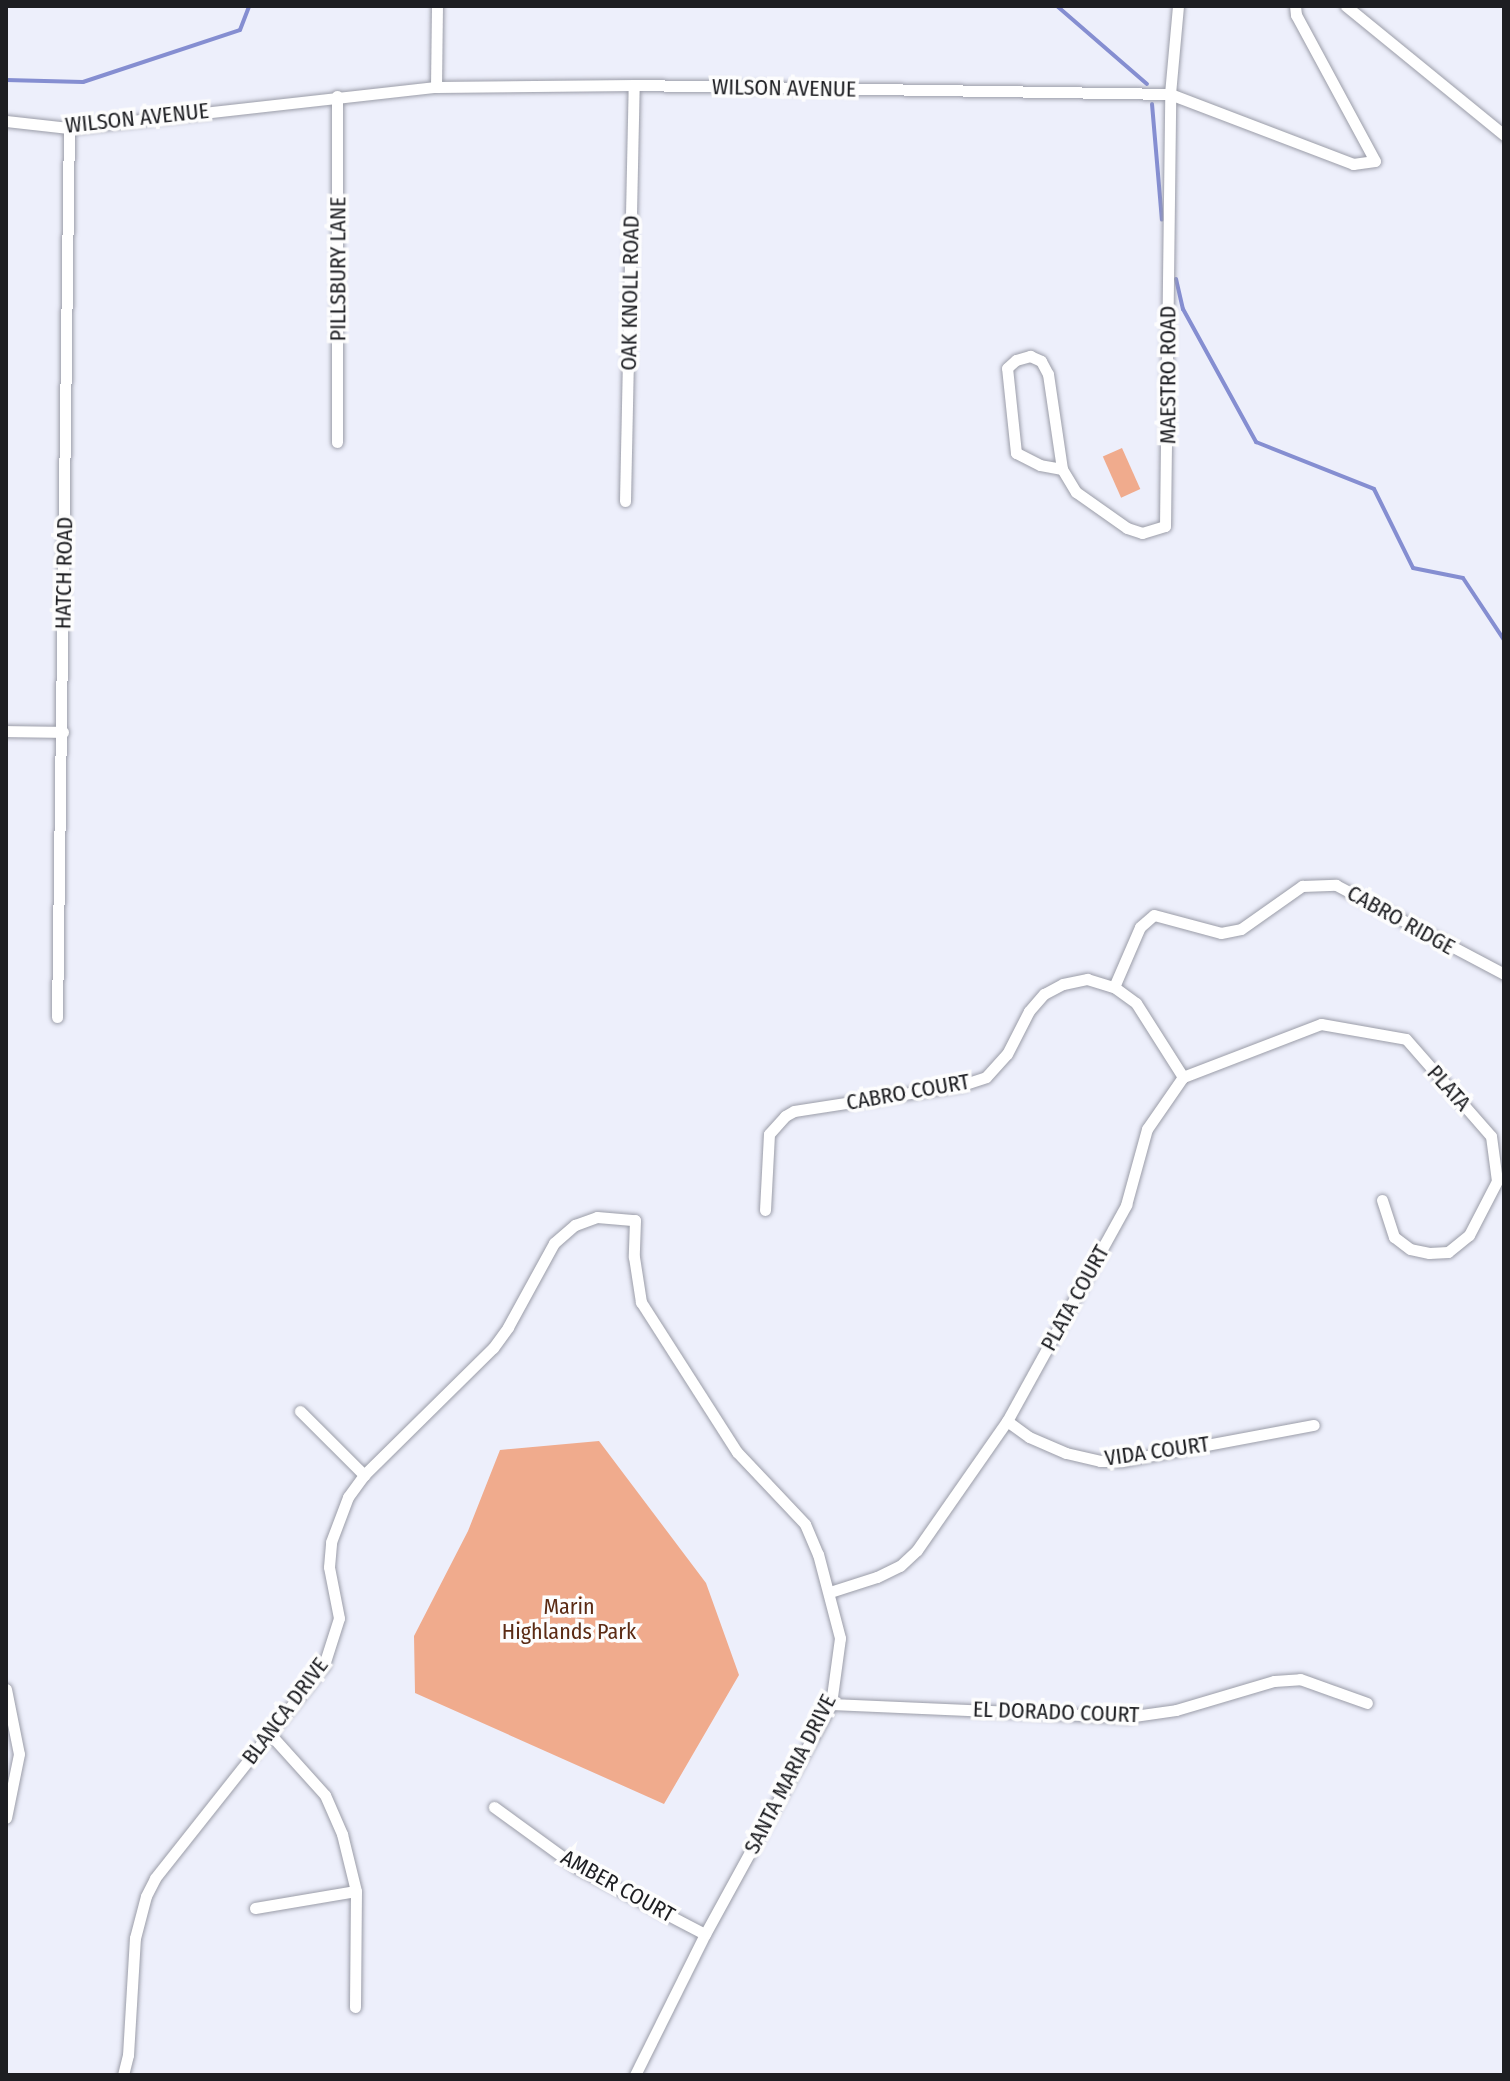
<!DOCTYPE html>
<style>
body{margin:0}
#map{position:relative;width:1510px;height:2081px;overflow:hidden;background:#edeffb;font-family:"Fira Sans Condensed",sans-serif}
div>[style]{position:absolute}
.green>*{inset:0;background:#f0ab8d;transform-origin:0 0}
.stream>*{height:4px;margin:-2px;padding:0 2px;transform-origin:2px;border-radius:2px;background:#858ed1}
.roads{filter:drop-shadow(0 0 2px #9b9da8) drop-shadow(0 0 2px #9b9da8)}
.minor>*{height:11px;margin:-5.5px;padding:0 5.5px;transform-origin:5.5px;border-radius:5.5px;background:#fff}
span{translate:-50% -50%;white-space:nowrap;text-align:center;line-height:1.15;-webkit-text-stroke:7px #fdfdfd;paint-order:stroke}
.street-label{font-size:22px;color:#1d1e22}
.park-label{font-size:22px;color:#5b2b14}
.frame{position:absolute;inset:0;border:8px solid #1d1e22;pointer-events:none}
</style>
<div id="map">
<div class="green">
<div style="left:1122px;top:448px;width:45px;height:21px;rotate:66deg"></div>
<div style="clip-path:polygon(599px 1441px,706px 1583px,739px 1675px,664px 1804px,415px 1693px,414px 1636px,468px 1531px,500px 1450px)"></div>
</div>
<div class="stream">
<div style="left:1057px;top:6px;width:119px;rotate:40.9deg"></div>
<div style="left:6px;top:80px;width:77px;rotate:1.5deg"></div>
<div style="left:83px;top:82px;width:165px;rotate:-18.3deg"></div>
<div style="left:240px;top:30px;width:26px;rotate:-69deg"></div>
<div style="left:1152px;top:104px;width:116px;rotate:85.1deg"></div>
<div style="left:1176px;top:279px;width:31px;rotate:77deg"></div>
<div style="left:1183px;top:309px;width:152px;rotate:61.2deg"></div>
<div style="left:1256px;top:442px;width:127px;rotate:21.7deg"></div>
<div style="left:1374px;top:489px;width:88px;rotate:63.7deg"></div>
<div style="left:1413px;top:568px;width:51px;rotate:11.3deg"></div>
<div style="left:1463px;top:578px;width:74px;rotate:56.5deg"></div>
</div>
<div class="roads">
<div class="minor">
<div style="left:1346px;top:6px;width:204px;rotate:39.2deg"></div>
<div style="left:436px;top:87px;width:81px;rotate:-89.3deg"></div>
<div style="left:337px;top:96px;width:346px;rotate:90deg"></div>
<div style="left:6px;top:121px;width:63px;rotate:6.3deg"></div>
<div style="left:69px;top:128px;width:369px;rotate:-6.4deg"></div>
<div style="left:436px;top:87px;width:198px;rotate:-0.6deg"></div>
<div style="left:634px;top:85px;width:536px;rotate:0.96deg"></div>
<div style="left:1170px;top:94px;width:196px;rotate:20.9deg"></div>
<div style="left:1353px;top:164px;width:22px;rotate:-8deg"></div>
<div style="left:1375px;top:161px;width:166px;rotate:-118.4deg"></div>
<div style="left:1296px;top:15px;width:9px;rotate:-96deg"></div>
<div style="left:1062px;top:469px;width:22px;rotate:-170deg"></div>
<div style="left:1040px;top:465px;width:27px;rotate:-153deg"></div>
<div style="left:1016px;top:453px;width:85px;rotate:-96deg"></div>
<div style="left:1007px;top:368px;width:12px;rotate:-42deg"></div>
<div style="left:1016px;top:360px;width:15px;rotate:-16deg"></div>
<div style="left:1030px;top:356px;width:12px;rotate:24deg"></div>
<div style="left:1041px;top:361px;width:15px;rotate:62deg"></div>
<div style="left:1048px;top:374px;width:96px;rotate:81.6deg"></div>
<div style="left:1062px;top:469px;width:27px;rotate:59deg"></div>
<div style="left:1076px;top:492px;width:62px;rotate:35.2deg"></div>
<div style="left:1127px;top:528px;width:16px;rotate:18deg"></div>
<div style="left:1142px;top:533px;width:24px;rotate:-17deg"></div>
<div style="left:1165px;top:526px;width:432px;rotate:-89.3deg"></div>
<div style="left:1170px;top:94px;width:88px;rotate:-84.8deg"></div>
<div style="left:625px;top:501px;width:416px;rotate:-88.8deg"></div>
<div style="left:6px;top:731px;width:57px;rotate:1deg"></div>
<div style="left:1114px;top:987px;width:65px;rotate:-66.6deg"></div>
<div style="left:1140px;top:927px;width:18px;rotate:-41deg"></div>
<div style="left:1154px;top:915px;width:69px;rotate:15deg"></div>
<div style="left:1221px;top:933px;width:20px;rotate:-11deg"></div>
<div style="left:1241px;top:929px;width:75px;rotate:-35.2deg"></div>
<div style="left:1302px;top:886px;width:34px;rotate:-2deg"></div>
<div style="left:1336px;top:885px;width:190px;rotate:27.9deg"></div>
<div style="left:57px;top:1017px;width:889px;rotate:-89.23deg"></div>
<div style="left:765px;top:1210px;width:76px;rotate:-87deg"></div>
<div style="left:769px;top:1134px;width:24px;rotate:-48deg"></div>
<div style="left:785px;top:1116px;width:10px;rotate:-29deg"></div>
<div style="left:794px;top:1111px;width:170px;rotate:-8.8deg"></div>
<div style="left:962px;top:1085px;width:25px;rotate:-18deg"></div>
<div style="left:986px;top:1077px;width:31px;rotate:-48deg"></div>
<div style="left:1007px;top:1054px;width:48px;rotate:-62.9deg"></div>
<div style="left:1029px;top:1011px;width:23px;rotate:-49deg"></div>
<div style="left:1044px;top:994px;width:21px;rotate:-28deg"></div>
<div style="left:1063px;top:984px;width:25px;rotate:-12deg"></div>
<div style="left:1087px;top:979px;width:28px;rotate:17deg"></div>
<div style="left:1114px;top:987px;width:27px;rotate:36deg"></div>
<div style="left:1136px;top:1003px;width:88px;rotate:57.6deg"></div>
<div style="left:300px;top:1411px;width:91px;rotate:45deg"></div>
<div style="left:1007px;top:1421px;width:27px;rotate:36deg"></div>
<div style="left:1029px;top:1437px;width:40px;rotate:23.4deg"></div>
<div style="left:1066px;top:1453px;width:35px;rotate:13deg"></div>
<div style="left:1100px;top:1461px;width:21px"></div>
<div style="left:1121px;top:1461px;width:196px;rotate:-10.6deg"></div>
<div style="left:830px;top:1592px;width:49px;rotate:-17.7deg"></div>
<div style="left:877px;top:1577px;width:25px;rotate:-26deg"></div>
<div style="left:900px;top:1566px;width:23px;rotate:-43deg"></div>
<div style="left:917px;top:1550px;width:157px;rotate:-55.1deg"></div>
<div style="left:1007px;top:1421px;width:247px;rotate:-61.1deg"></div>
<div style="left:1126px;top:1205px;width:79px;rotate:-74.6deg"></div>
<div style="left:1147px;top:1129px;width:63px;rotate:-55.3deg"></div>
<div style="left:1183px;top:1077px;width:148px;rotate:-21deg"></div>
<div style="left:1321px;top:1024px;width:86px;rotate:10deg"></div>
<div style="left:1406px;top:1039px;width:129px;rotate:48.8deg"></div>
<div style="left:1491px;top:1136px;width:45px;rotate:82.4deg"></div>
<div style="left:1497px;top:1181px;width:61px;rotate:117.4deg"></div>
<div style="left:1469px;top:1235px;width:27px;rotate:141deg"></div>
<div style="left:1448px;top:1252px;width:19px;rotate:177deg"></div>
<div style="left:1429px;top:1253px;width:19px;rotate:-168deg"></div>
<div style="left:1410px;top:1249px;width:20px;rotate:-143deg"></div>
<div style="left:1394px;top:1237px;width:39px;rotate:-108deg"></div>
<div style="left:6px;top:1689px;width:66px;rotate:78.7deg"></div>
<div style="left:19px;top:1754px;width:65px;rotate:101.5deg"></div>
<div style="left:831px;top:1704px;width:296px;rotate:2.5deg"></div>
<div style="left:1127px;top:1717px;width:49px;rotate:-8.1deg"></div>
<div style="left:1176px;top:1710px;width:102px;rotate:-16.5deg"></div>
<div style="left:1274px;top:1681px;width:26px;rotate:-4deg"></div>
<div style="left:1300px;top:1679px;width:71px;rotate:19.7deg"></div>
<div style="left:270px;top:1734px;width:82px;rotate:48deg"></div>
<div style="left:325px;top:1795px;width:43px;rotate:66.4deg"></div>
<div style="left:342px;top:1834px;width:59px;rotate:76.2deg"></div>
<div style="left:356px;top:1891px;width:116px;rotate:90.5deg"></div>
<div style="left:494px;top:1807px;width:104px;rotate:36deg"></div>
<div style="left:578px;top:1868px;width:143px;rotate:27.5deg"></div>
<div style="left:255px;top:1908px;width:102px;rotate:-9.6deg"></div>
<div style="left:123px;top:2075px;width:21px;rotate:-76deg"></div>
<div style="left:128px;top:2055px;width:117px;rotate:-86.6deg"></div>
<div style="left:135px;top:1938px;width:43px;rotate:-75.3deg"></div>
<div style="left:146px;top:1896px;width:20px;rotate:-63deg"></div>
<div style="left:155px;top:1878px;width:272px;rotate:-51.6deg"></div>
<div style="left:324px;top:1665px;width:49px;rotate:-72.3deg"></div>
<div style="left:339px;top:1618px;width:52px;rotate:-101.1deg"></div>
<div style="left:329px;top:1567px;width:25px;rotate:-85deg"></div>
<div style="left:331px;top:1542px;width:48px;rotate:-69.3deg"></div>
<div style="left:348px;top:1497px;width:27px;rotate:-54deg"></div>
<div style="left:364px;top:1475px;width:181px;rotate:-44.6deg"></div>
<div style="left:493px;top:1348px;width:26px;rotate:-54deg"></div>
<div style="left:508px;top:1327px;width:96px;rotate:-61.3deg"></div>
<div style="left:554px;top:1243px;width:28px;rotate:-41deg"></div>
<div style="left:575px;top:1225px;width:23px;rotate:-20deg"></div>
<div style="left:597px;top:1217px;width:38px;rotate:5deg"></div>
<div style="left:635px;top:1220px;width:37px;rotate:92deg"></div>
<div style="left:634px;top:1257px;width:46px;rotate:81.2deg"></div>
<div style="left:641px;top:1302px;width:178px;rotate:57.4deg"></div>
<div style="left:737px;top:1452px;width:99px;rotate:46.6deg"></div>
<div style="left:805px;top:1524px;width:33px;rotate:67deg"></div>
<div style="left:818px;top:1554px;width:87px;rotate:75.3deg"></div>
<div style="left:840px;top:1638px;width:67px;rotate:97.8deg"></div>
<div style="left:831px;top:1704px;width:262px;rotate:118.7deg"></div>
<div style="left:705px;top:1934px;width:157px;rotate:116.4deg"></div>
</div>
</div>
<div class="street-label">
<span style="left:784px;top:88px;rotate:1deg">WILSON AVENUE</span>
<span style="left:137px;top:118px;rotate:-6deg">WILSON AVENUE</span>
<span style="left:338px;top:269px;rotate:-90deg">PILLSBURY LANE</span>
<span style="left:630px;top:293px;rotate:-89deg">OAK KNOLL ROAD</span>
<span style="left:1168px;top:375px;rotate:-90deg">MAESTRO ROAD</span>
<span style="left:64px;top:573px;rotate:-89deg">HATCH ROAD</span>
<span style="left:1401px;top:920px;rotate:29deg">CABRO RIDGE</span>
<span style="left:1449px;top:1088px;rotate:48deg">PLATA</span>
<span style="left:908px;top:1092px;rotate:-10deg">CABRO COURT</span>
<span style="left:1075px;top:1298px;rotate:-61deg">PLATA COURT</span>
<span style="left:1157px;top:1451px;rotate:-8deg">VIDA COURT</span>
<span style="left:285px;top:1711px;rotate:-53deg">BLANCA DRIVE</span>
<span style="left:1056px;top:1712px;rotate:2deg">EL DORADO COURT</span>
<span style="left:790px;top:1774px;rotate:-63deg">SANTA MARIA DRIVE</span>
<span style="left:618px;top:1886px;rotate:29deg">AMBER COURT</span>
</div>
<div class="park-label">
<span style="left:569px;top:1619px">Marin<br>Highlands Park</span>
</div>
<div class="frame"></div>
</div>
